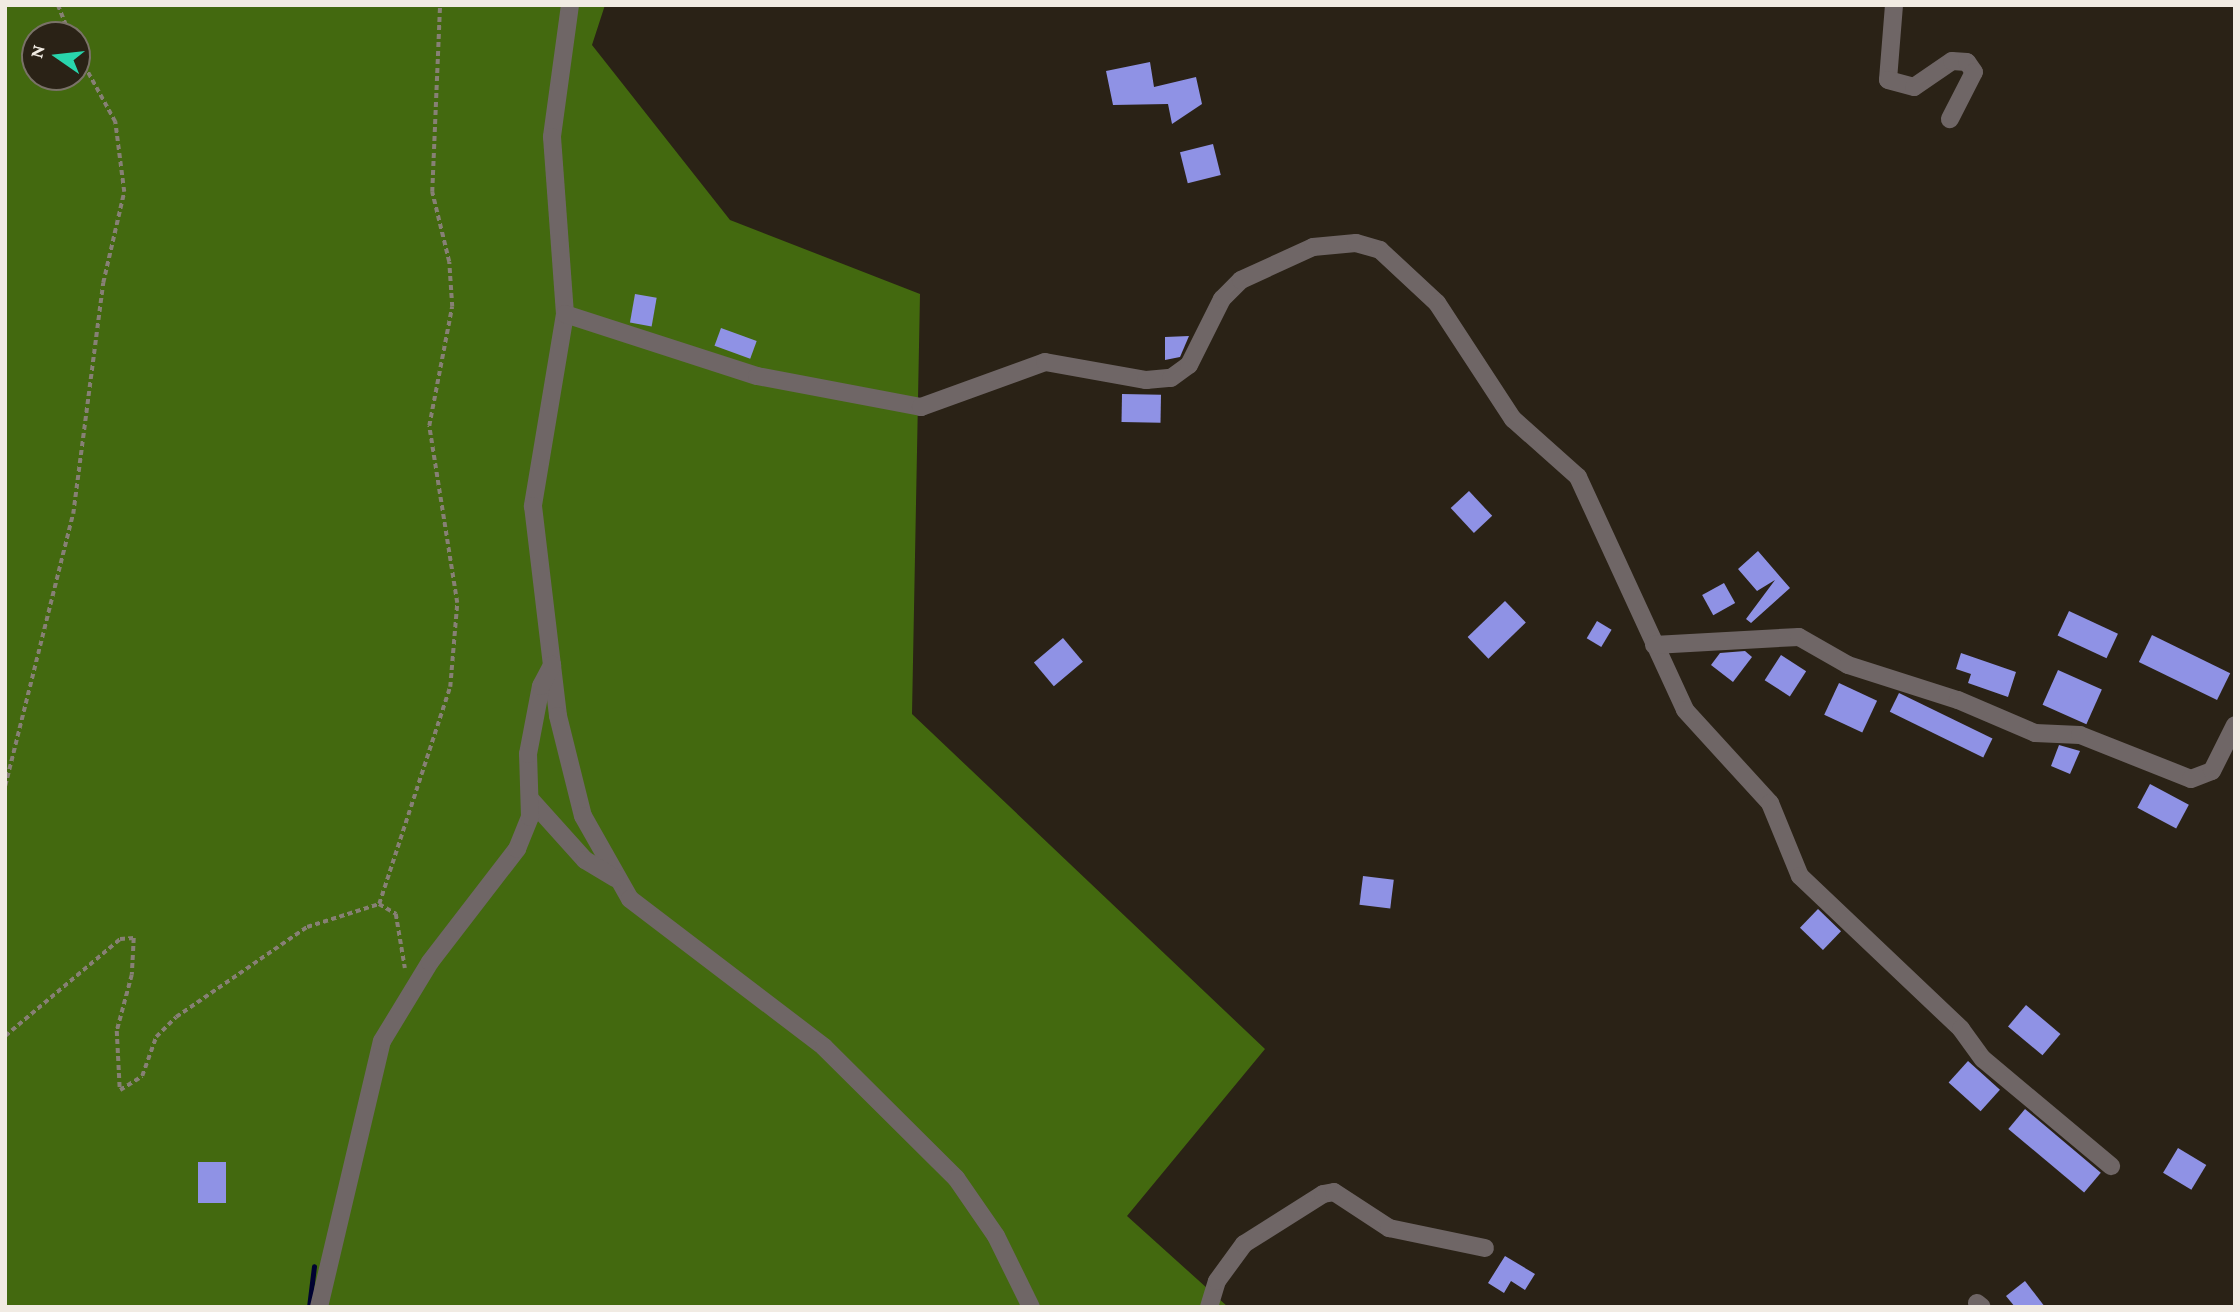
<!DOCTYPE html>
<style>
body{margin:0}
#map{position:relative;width:2240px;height:1312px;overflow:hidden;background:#2a2216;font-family:"Crimson Pro",serif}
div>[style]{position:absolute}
.forest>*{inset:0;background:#43690f}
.stream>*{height:5px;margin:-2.5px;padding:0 2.5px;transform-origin:2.5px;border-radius:2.5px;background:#000231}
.building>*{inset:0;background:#8f92e5;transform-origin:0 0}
.path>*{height:3.5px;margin-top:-1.75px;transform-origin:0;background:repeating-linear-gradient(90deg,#878075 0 5px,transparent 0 8.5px)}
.minor>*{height:18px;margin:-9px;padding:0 9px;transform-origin:9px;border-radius:9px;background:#6f6666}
span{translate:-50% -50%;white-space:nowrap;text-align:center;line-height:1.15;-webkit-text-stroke:7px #2a2216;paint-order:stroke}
.frame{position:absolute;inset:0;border:7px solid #f1ebe3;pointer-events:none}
.north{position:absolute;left:21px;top:21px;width:70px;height:70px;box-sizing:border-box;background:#2a2216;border:2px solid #7a7268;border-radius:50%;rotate:284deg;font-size:19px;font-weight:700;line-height:28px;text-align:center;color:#f1ebe3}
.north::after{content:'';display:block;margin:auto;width:24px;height:32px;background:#29d5ac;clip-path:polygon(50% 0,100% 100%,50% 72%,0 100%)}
</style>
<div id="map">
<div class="forest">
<div style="clip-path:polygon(evenodd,5px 5px,605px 5px,592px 45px,730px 220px,920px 294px,912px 714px,1265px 1049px,1127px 1216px,1228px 1307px,5px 1307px,5px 5px,35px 35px,77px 35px,77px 77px,35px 77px,35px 35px)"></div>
</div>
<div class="stream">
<div style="left:309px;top:1307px;width:41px;rotate:-83deg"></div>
</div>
<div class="building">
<div style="clip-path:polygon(1150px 62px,1154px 87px,1196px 77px,1202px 104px,1172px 124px,1168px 104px,1113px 105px,1106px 71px)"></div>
<div style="left:1213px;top:144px;width:32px;height:34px;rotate:76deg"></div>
<div style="left:635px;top:294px;width:22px;height:29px;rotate:10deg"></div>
<div style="left:721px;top:328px;width:38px;height:19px;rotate:20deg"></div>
<div style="clip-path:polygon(1189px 336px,1180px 357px,1165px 360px,1165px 337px)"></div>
<div style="left:1122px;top:394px;width:39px;height:28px;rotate:1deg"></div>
<div style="left:1469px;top:491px;width:34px;height:25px;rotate:47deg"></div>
<div style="clip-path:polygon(1758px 551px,1790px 588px,1751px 623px,1746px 619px,1775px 580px,1757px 591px,1738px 569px)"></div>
<div style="left:1724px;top:583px;width:23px;height:25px;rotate:61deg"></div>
<div style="left:1505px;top:601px;width:30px;height:52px;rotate:46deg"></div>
<div style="left:2069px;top:611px;width:54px;height:27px;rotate:25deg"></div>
<div style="left:1597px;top:621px;width:17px;height:20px;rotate:31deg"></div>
<div style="left:2152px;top:635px;width:87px;height:30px;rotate:26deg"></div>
<div style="left:1063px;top:638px;width:31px;height:38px;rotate:50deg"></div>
<div style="clip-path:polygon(1745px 651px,1752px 657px,1733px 682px,1711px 665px,1720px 653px)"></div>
<div style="clip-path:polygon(1961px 653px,2016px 672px,2008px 697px,1968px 683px,1971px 674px,1956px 669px)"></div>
<div style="left:1781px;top:655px;width:30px;height:30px;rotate:33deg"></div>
<div style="left:2058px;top:670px;width:48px;height:38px;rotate:24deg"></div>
<div style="left:1839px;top:683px;width:42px;height:35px;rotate:25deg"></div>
<div style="left:1899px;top:693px;width:104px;height:21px;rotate:26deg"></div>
<div style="clip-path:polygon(2059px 745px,2080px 751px,2070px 774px,2051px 766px)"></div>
<div style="left:2150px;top:784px;width:44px;height:27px;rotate:28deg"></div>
<div style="left:1363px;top:876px;width:31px;height:29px;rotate:7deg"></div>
<div style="left:1818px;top:909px;width:32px;height:26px;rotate:44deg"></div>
<div style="left:2026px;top:1005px;width:45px;height:28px;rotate:40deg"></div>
<div style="left:1968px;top:1061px;width:43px;height:29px;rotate:42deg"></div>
<div style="left:2025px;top:1109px;width:99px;height:26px;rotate:40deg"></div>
<div style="left:2178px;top:1148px;width:33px;height:29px;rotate:31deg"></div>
<div style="left:198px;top:1162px;width:28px;height:41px"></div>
<div style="clip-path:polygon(1505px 1256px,1535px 1274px,1525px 1290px,1511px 1281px,1504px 1293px,1488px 1283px)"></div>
<div style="clip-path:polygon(2025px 1281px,2045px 1307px,2015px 1307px,2006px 1296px)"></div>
</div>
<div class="path">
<div style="left:58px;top:5px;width:32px;rotate:68deg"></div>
<div style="left:5px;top:786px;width:280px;rotate:-76deg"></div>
<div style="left:73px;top:514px;width:233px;rotate:-82.6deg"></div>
<div style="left:103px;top:283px;width:93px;rotate:-77deg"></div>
<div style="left:124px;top:192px;width:71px;rotate:-97.3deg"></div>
<div style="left:115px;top:122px;width:79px;rotate:-118.8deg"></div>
<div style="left:379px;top:904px;width:228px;rotate:-71.9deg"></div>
<div style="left:450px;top:687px;width:84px;rotate:-85.2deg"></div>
<div style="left:457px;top:603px;width:179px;rotate:-99deg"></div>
<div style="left:429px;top:426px;width:121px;rotate:-79.1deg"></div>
<div style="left:452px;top:307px;width:45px;rotate:-93.8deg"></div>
<div style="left:449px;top:262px;width:72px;rotate:-103.7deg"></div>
<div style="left:432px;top:192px;width:187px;rotate:-87.6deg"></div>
<div style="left:5px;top:1036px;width:150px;rotate:-40.1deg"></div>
<div style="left:120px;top:939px;width:14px;rotate:-4deg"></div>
<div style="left:134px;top:938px;width:37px;rotate:93deg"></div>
<div style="left:132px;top:975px;width:58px;rotate:105deg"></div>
<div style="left:117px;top:1031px;width:59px;rotate:87.1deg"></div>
<div style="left:120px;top:1090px;width:26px;rotate:-32deg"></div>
<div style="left:142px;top:1076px;width:41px;rotate:-70.3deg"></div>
<div style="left:156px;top:1037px;width:28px;rotate:-45deg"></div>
<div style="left:176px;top:1017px;width:159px;rotate:-34.5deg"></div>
<div style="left:307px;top:927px;width:76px;rotate:-17.7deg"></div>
<div style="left:379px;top:904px;width:20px;rotate:30deg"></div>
<div style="left:396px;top:914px;width:55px;rotate:80.5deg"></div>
</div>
<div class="minor">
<div style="left:570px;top:5px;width:133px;rotate:97.8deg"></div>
<div style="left:552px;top:137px;width:177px;rotate:85.8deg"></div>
<div style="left:565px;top:314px;width:195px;rotate:99.5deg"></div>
<div style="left:533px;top:506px;width:211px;rotate:83.2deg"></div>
<div style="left:558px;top:716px;width:103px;rotate:76deg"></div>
<div style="left:583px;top:816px;width:95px;rotate:60.5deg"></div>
<div style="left:630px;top:899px;width:244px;rotate:37.3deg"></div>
<div style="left:824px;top:1047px;width:186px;rotate:44.8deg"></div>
<div style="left:956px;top:1178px;width:70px;rotate:55.4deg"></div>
<div style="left:996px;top:1236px;width:79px;rotate:63.8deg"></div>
<div style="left:1894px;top:5px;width:75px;rotate:94.6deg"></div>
<div style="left:1888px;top:80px;width:27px;rotate:15deg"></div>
<div style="left:1914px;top:87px;width:46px;rotate:-34.4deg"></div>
<div style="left:1952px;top:61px;width:15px;rotate:4deg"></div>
<div style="left:1967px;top:62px;width:12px;rotate:55deg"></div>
<div style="left:1974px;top:72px;width:53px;rotate:117.1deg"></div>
<div style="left:565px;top:314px;width:202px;rotate:17.9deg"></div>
<div style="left:757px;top:376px;width:167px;rotate:10.7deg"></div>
<div style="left:921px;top:407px;width:132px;rotate:-19.9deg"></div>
<div style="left:1045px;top:362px;width:103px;rotate:10.1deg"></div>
<div style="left:1146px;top:380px;width:25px;rotate:-5deg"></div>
<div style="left:1171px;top:378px;width:22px;rotate:-36deg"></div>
<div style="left:1189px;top:365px;width:74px;rotate:-63.4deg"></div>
<div style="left:1222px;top:299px;width:27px;rotate:-45deg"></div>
<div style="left:1241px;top:280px;width:79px;rotate:-24.6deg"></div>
<div style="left:1313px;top:247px;width:43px;rotate:-5.3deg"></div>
<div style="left:1356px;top:243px;width:25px;rotate:16deg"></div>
<div style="left:1380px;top:250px;width:78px;rotate:42.9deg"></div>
<div style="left:1437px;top:303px;width:139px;rotate:56.8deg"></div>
<div style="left:1513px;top:419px;width:87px;rotate:41.7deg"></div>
<div style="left:1578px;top:477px;width:256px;rotate:65.3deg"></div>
<div style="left:1685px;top:710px;width:126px;rotate:47.6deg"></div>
<div style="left:1770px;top:803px;width:79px;rotate:67.7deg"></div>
<div style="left:1800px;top:876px;width:222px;rotate:43.5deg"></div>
<div style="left:1961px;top:1029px;width:37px;rotate:54deg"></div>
<div style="left:1983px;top:1059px;width:167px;rotate:39.9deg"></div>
<div style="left:1654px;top:645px;width:145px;rotate:-3.2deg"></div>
<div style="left:1799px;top:637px;width:56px;rotate:29.7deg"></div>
<div style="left:1848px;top:665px;width:115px;rotate:17.7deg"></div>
<div style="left:1958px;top:700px;width:84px;rotate:23.2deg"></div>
<div style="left:2035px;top:733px;width:45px;rotate:2.5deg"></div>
<div style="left:2080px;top:735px;width:119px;rotate:21.6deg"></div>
<div style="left:2191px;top:779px;width:22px;rotate:-21deg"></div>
<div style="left:2212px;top:771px;width:51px;rotate:-63.4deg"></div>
<div style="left:531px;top:800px;width:81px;rotate:48deg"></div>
<div style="left:585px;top:860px;width:35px;rotate:31deg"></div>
<div style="left:1977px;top:1303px;width:6px;rotate:39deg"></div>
<div style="left:319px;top:1307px;width:273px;rotate:-76.7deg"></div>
<div style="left:382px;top:1041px;width:92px;rotate:-58.7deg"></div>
<div style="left:430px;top:962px;width:143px;rotate:-52.4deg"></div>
<div style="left:517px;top:849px;width:35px;rotate:-68deg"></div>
<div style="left:530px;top:817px;width:63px;rotate:-91.8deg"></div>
<div style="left:528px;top:754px;width:69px;rotate:-79.2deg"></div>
<div style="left:541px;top:686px;width:24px;rotate:-62deg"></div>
<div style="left:1209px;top:1307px;width:27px;rotate:-73deg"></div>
<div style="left:1217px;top:1281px;width:46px;rotate:-53.9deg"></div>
<div style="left:1244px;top:1244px;width:93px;rotate:-32.3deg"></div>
<div style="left:1323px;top:1194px;width:11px;rotate:-10deg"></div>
<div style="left:1334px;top:1192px;width:66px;rotate:33.2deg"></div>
<div style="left:1389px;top:1228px;width:98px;rotate:11.8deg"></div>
</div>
<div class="frame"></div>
<div class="north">N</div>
</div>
